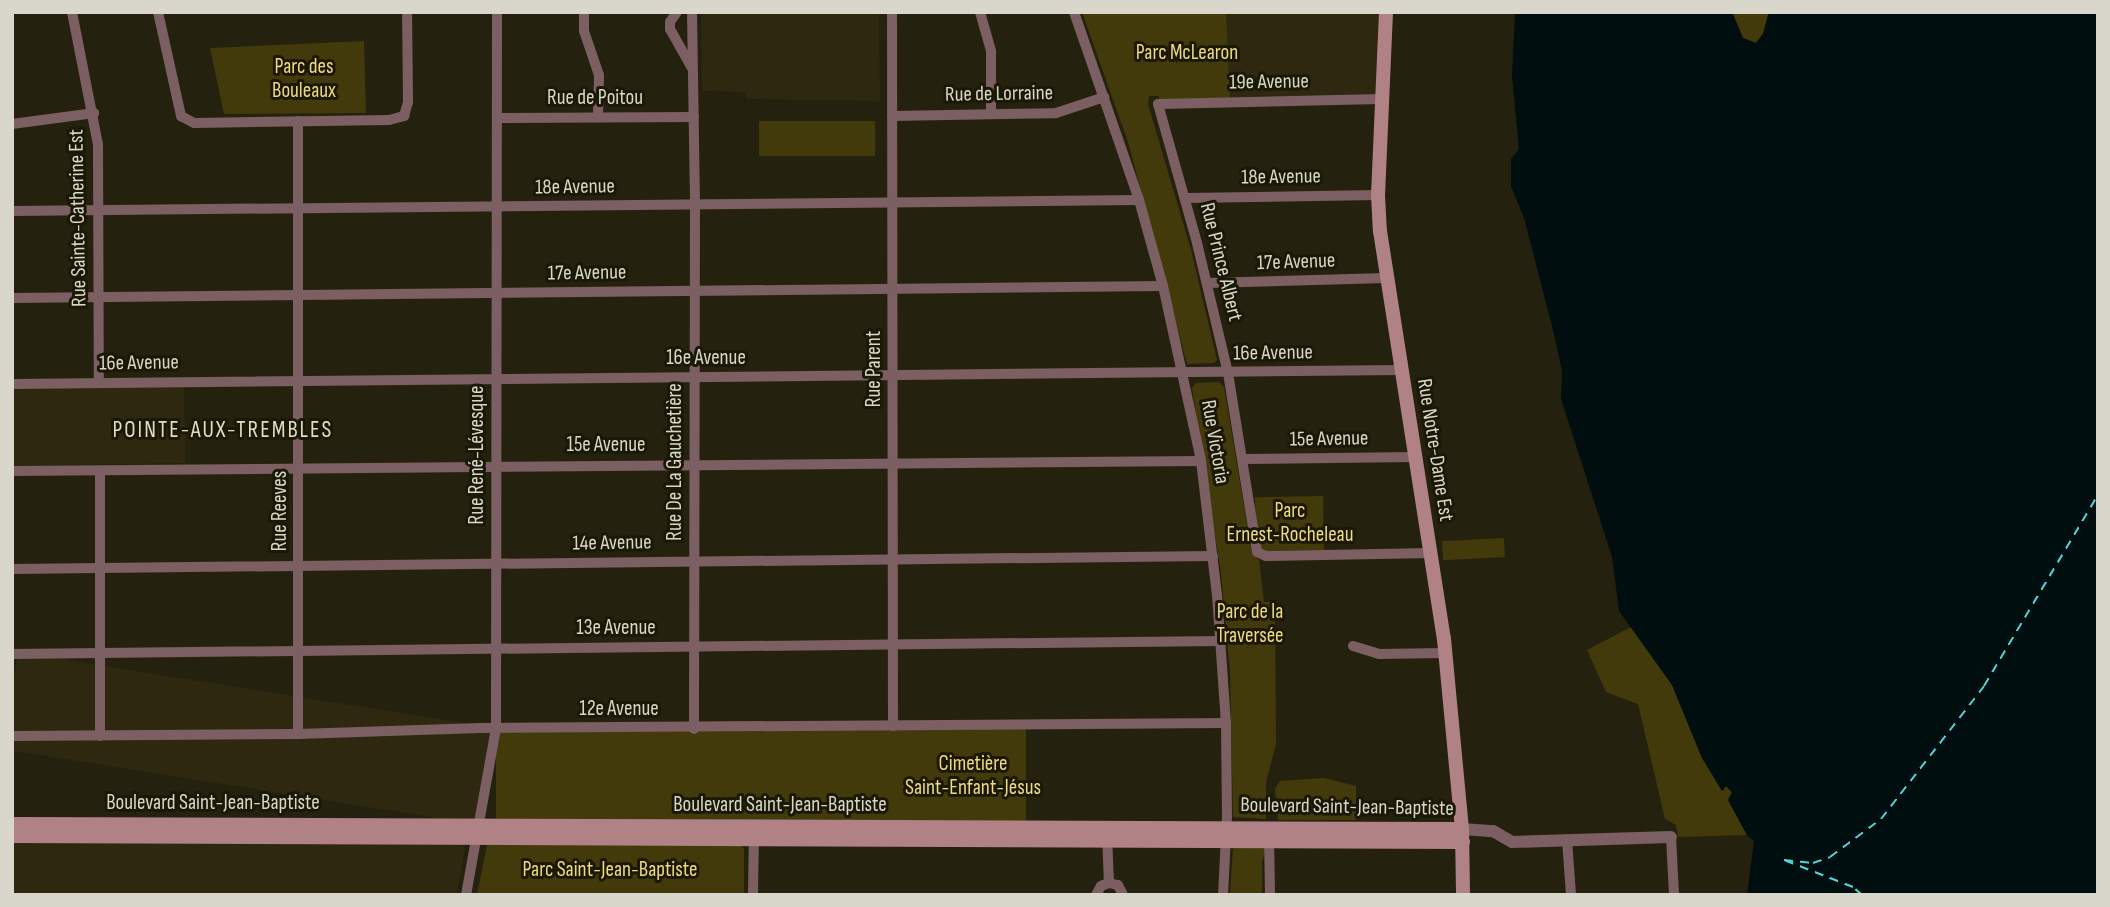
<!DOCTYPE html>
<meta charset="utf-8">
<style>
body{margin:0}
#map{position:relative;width:2110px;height:907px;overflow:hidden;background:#25210f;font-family:"Sofia Sans Condensed",sans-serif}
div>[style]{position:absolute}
.built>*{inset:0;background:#2d280f;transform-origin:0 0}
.green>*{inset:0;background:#433a0c;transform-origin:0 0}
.water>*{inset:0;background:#000e10}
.ferry>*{height:2px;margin-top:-1px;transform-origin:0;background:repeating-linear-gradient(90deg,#52d5db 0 9px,transparent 0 16px)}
.minor>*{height:10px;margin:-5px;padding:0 5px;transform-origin:5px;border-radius:5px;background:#7c5f62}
.tertiary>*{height:12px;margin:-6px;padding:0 6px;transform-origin:6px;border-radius:6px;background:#7c5f62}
.secondary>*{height:14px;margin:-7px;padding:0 7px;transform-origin:7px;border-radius:7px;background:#b08286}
span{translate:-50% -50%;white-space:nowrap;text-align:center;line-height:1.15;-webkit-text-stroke:6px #1b1806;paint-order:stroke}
.park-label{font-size:21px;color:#eedb81}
.street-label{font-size:21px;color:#d9d7cc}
.neighbourhood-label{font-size:23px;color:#e1dcc6;letter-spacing:2px}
.frame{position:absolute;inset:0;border:14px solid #d9d7cc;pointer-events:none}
</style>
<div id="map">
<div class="built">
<div style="clip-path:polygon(701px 12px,879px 12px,880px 101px,747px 99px,746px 92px,702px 91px)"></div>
<div style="left:1226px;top:12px;width:160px;height:90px"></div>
<div style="left:184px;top:385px;width:78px;height:172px;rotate:89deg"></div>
<div style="left:496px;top:728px;width:98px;height:484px;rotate:99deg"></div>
<div style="clip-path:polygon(12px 836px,462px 844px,465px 848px,457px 895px,12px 895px)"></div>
</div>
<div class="green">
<div style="clip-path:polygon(1082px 12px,1226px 12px,1230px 102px,1158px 104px,1159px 96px,1149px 96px,1148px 104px,1191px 250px,1217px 360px,1214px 363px,1187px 364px,1128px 142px)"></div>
<div style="clip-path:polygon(1732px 12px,1769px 12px,1763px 34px,1756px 43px,1743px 38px)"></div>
<div style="clip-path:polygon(364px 41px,366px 113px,224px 114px,210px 48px)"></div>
<div style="left:759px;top:121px;width:116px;height:35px"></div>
<div style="clip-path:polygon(1219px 382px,1224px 387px,1252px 554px,1259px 560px,1264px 602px,1275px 602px,1276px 744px,1266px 782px,1266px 819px,1233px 817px,1230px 672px,1221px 573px,1192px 388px,1196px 383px)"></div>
<div style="left:1323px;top:496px;width:54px;height:68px;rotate:89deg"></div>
<div style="left:1504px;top:538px;width:19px;height:62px;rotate:87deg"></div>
<div style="clip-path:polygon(1631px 627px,1672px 685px,1702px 758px,1723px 791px,1726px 786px,1732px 793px,1728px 800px,1747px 835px,1678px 837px,1676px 825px,1665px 819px,1638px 704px,1606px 692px,1587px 650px)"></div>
<div style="left:1026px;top:724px;width:102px;height:530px;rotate:90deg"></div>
<div style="clip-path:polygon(1324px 778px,1356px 786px,1356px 820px,1278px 820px,1275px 789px,1280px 781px)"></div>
<div style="clip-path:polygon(487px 845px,740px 845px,744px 849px,744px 895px,477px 895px)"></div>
<div style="clip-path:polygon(1233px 847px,1266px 848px,1262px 862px,1262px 895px,1230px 895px)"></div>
</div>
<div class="water">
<div style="clip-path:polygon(1515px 12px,1732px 12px,1743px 38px,1756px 43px,1763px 34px,1769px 12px,2098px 12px,2098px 895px,1747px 895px,1754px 841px,1747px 835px,1728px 800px,1732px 792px,1726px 786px,1722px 791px,1702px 758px,1672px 685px,1619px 611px,1612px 557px,1561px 399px,1562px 371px,1554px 334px,1524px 218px,1511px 186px,1511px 159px,1519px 149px,1512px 76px)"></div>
</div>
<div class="ferry">
<div style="left:1862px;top:895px;width:12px;rotate:-138deg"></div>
<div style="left:1853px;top:887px;width:74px;rotate:-158.6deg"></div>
<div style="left:1784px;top:860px;width:29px;rotate:6deg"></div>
<div style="left:1813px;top:863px;width:18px;rotate:-19deg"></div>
<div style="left:1830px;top:857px;width:64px;rotate:-36.7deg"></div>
<div style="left:1881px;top:819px;width:168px;rotate:-52.2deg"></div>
<div style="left:1984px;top:686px;width:222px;rotate:-59.2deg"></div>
</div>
<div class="minor">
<div style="left:72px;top:12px;width:136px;rotate:78.9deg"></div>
<div style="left:98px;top:145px;width:238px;rotate:89.8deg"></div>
<div style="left:158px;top:12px;width:107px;rotate:77.5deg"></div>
<div style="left:181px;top:116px;width:15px;rotate:28deg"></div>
<div style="left:194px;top:123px;width:195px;rotate:-0.9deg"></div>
<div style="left:389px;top:120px;width:16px;rotate:-15deg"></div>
<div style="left:404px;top:116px;width:15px;rotate:-74deg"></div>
<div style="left:408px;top:102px;width:90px;rotate:-90.6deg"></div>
<div style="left:584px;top:12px;width:19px;rotate:90deg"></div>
<div style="left:584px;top:31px;width:46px;rotate:71.2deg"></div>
<div style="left:599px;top:75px;width:42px;rotate:91.4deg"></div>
<div style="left:677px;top:12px;width:12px;rotate:125deg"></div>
<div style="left:670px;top:22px;width:7px;rotate:90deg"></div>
<div style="left:670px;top:29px;width:45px;rotate:60.6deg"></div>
<div style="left:692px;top:12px;width:193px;rotate:89.1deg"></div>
<div style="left:695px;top:205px;width:524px;rotate:90.11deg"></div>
<div style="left:892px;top:12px;width:714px;rotate:89.92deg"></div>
<div style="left:980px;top:12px;width:41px;rotate:74.2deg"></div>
<div style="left:991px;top:51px;width:62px;rotate:90deg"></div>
<div style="left:1074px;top:12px;width:199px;rotate:70.9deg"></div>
<div style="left:1139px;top:200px;width:89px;rotate:74.4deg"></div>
<div style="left:1163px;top:286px;width:179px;rotate:77.7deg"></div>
<div style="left:1201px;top:461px;width:135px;rotate:83.2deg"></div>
<div style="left:1217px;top:595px;width:128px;rotate:86deg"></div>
<div style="left:1226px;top:723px;width:93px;rotate:89.4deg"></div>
<div style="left:1227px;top:816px;width:79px;rotate:92.9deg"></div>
<div style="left:1381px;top:99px;width:223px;rotate:178.7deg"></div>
<div style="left:1158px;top:104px;width:144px;rotate:74.3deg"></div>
<div style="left:1197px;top:243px;width:134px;rotate:76.6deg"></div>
<div style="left:1228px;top:373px;width:181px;rotate:80.8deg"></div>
<div style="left:1257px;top:552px;width:10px;rotate:24deg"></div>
<div style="left:1266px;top:556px;width:165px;rotate:-1deg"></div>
<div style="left:892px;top:116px;width:164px;rotate:-1deg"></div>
<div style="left:1056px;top:113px;width:51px;rotate:-18.4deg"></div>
<div style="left:497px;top:118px;width:197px;rotate:-0.3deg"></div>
<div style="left:298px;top:121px;width:613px;rotate:90deg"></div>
<div style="left:12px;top:124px;width:83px;rotate:-7.6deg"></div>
<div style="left:1185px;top:198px;width:193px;rotate:-0.9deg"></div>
<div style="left:12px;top:211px;width:1127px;rotate:-0.56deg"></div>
<div style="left:1207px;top:283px;width:179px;rotate:-1.6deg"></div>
<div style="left:12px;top:298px;width:1151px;rotate:-0.6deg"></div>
<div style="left:12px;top:384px;width:1389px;rotate:-0.58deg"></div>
<div style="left:1243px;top:459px;width:172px;rotate:-0.7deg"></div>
<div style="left:12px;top:471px;width:1189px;rotate:-0.48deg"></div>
<div style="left:12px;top:569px;width:1201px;rotate:-0.62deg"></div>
<div style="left:1353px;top:646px;width:27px;rotate:17deg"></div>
<div style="left:1379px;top:654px;width:66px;rotate:-0.9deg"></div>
<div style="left:12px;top:654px;width:1209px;rotate:-0.62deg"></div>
<div style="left:12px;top:736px;width:286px;rotate:-0.4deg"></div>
<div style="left:298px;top:734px;width:182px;rotate:-1.9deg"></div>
<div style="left:480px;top:728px;width:746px;rotate:-0.38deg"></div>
<div style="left:100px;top:736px;width:265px;rotate:-90deg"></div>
<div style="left:1107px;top:834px;width:49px;rotate:87.7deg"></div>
<div style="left:1269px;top:836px;width:59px;rotate:89deg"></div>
<div style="left:1671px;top:837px;width:58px;rotate:87deg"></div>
<div style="left:1567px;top:840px;width:55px;rotate:85.8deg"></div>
<div style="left:466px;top:895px;width:170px;rotate:-79.8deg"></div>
<div style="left:496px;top:728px;width:716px;rotate:-89.92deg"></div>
<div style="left:753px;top:895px;width:62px;rotate:-89.1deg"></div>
<div style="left:1096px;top:895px;width:10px;rotate:-61deg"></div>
<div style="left:1101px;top:886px;width:9px;rotate:-21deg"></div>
<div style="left:1109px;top:883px;width:9px;rotate:13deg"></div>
<div style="left:1118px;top:885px;width:11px;rotate:63deg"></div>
</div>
<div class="tertiary">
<div style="left:1462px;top:829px;width:31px;rotate:4deg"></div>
<div style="left:1493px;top:831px;width:22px;rotate:30deg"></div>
<div style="left:1512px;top:842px;width:159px;rotate:-1.8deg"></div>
</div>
<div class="secondary">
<div style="left:1386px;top:12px;width:183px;rotate:92.5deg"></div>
<div style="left:1378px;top:195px;width:36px;rotate:87deg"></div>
<div style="left:1380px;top:231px;width:413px;rotate:81.1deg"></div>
<div style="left:1444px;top:639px;width:191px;rotate:84.6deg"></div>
<div style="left:1462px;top:829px;width:66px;rotate:89.1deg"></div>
<div style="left:12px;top:824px;width:1450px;rotate:0.2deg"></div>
<div style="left:12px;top:836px;width:1451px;rotate:0.24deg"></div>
</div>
<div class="park-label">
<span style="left:1187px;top:53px">Parc McLearon</span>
<span style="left:304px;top:79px">Parc des<br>Bouleaux</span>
<span style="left:1290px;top:523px">Parc<br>Ernest-Rocheleau</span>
<span style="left:1250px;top:624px">Parc de la<br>Traversée</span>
<span style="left:973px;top:776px">Cimetière<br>Saint-Enfant-Jésus</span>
<span style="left:610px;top:870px">Parc Saint-Jean-Baptiste</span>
</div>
<div class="street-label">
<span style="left:1269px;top:82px;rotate:-1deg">19e Avenue</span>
<span style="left:999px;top:94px;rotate:-1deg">Rue de Lorraine</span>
<span style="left:595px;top:98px">Rue de Poitou</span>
<span style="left:1281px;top:177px;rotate:-1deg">18e Avenue</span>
<span style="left:575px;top:187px;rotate:-1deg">18e Avenue</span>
<span style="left:78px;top:218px;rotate:-91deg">Rue Sainte-Catherine Est</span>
<span style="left:1221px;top:262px;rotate:76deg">Rue Prince Albert</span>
<span style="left:1296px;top:262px;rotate:-2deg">17e Avenue</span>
<span style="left:587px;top:273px;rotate:-1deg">17e Avenue</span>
<span style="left:1273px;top:353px;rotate:-1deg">16e Avenue</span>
<span style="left:706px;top:358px">16e Avenue</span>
<span style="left:139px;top:363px;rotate:-1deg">16e Avenue</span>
<span style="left:874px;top:369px;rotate:-90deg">Rue Parent</span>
<span style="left:1329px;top:439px;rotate:-1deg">15e Avenue</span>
<span style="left:1215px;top:442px;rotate:80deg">Rue Victoria</span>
<span style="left:606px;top:445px">15e Avenue</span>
<span style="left:1435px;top:450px;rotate:81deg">Rue Notre-Dame Est</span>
<span style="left:477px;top:455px;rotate:-90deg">Rue René-Lévesque</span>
<span style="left:675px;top:462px;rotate:-90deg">Rue De La Gauchetière</span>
<span style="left:280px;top:511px;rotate:-90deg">Rue Reeves</span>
<span style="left:612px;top:543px;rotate:-1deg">14e Avenue</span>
<span style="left:616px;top:628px">13e Avenue</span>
<span style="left:619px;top:709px">12e Avenue</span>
<span style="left:213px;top:803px">Boulevard Saint-Jean-Baptiste</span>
<span style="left:780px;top:805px">Boulevard Saint-Jean-Baptiste</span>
<span style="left:1347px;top:807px;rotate:1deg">Boulevard Saint-Jean-Baptiste</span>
</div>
<div class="neighbourhood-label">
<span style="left:223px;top:430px">POINTE-AUX-TREMBLES</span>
</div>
<div class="frame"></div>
</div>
